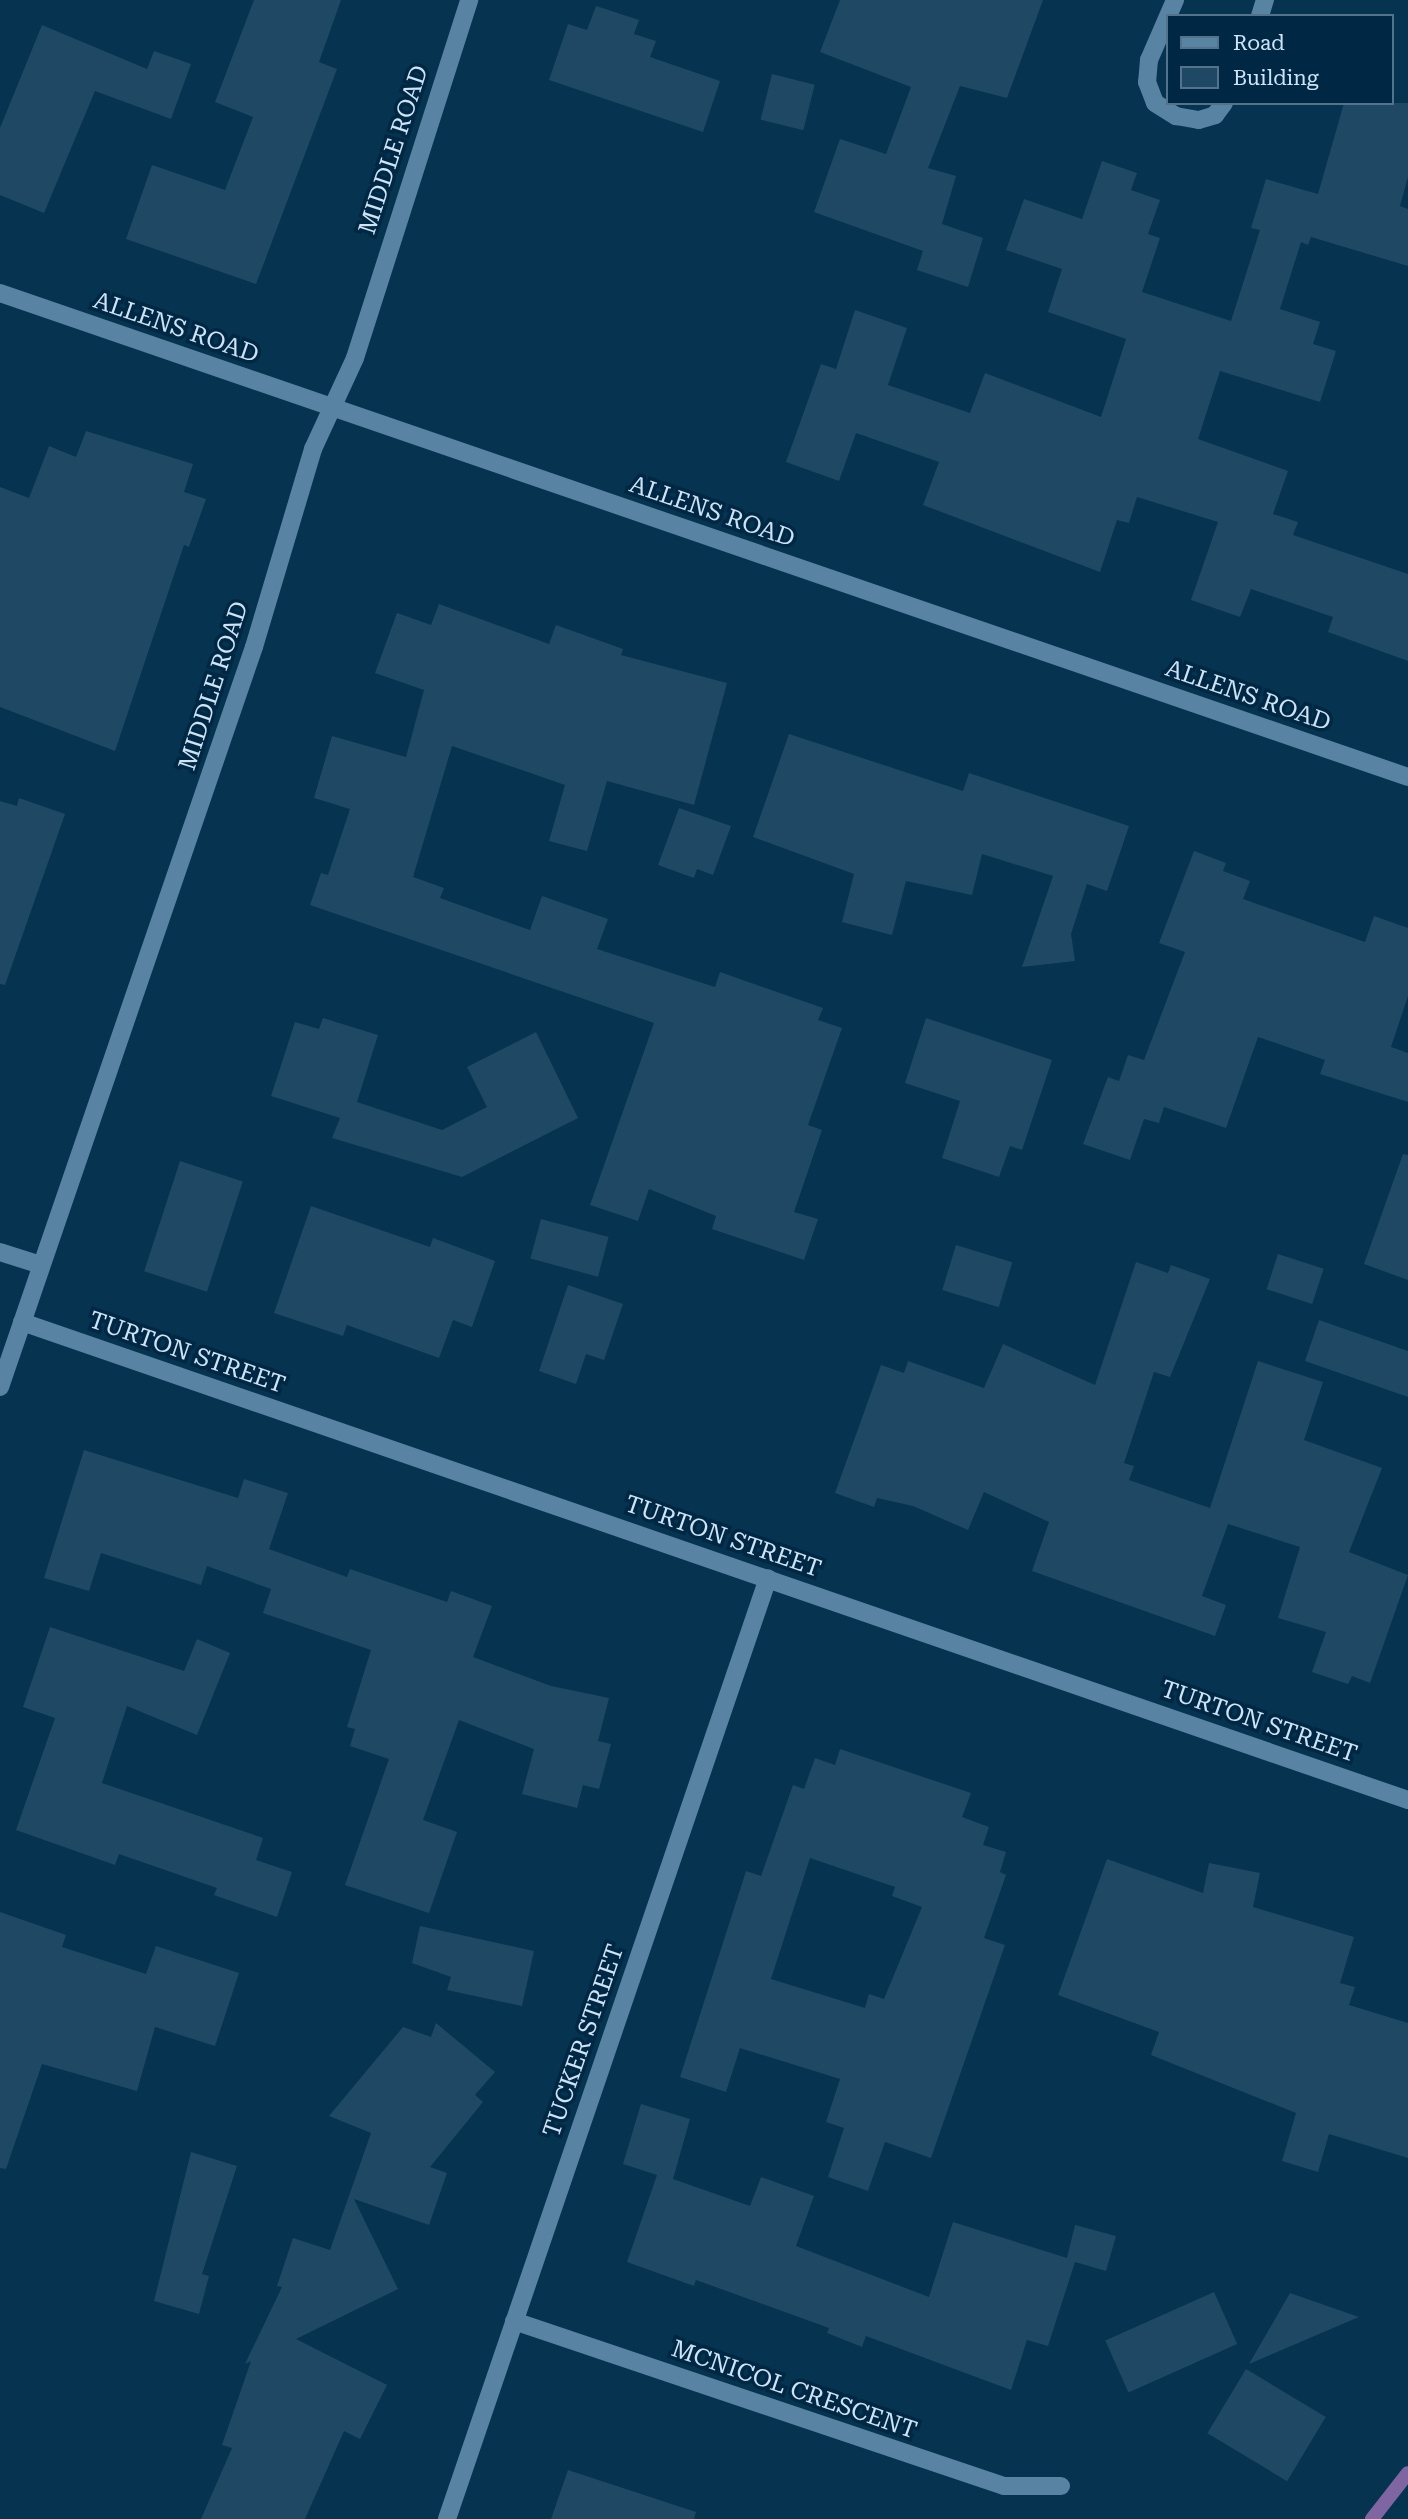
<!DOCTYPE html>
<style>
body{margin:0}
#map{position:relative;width:1408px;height:2519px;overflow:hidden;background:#06334f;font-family:"Roboto Serif",serif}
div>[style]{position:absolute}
.stream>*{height:14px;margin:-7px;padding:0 7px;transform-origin:7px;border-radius:7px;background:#7f66a3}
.building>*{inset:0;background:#1f4865;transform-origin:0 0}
.minor>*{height:18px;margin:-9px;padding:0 9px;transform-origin:9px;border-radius:9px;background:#5983a3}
span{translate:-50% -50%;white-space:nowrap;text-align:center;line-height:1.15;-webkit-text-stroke:7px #002844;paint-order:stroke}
.street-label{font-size:24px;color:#cee4f6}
.legend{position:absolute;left:1166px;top:14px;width:228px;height:91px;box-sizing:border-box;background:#002844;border:2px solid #52738b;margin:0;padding:9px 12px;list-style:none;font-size:21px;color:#cee4f6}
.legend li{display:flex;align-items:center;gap:14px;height:35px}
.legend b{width:35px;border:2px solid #52738b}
</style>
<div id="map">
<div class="stream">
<div style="left:1372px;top:2519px;width:58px;rotate:-52deg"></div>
</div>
<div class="building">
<div style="clip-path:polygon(254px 0,341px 0,319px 62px,337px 69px,256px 284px,126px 239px,152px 165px,225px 190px,253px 117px,215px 102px)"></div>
<div style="clip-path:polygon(840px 0,1043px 0,1007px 98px,960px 86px,928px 168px,956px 176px,942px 224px,983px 238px,968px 287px,917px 270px,923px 251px,814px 212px,840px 139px,886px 154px,911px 87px,820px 52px)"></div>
<div style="clip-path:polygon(596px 6px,639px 20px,634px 34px,656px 41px,650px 57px,720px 81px,703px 132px,549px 80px,568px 24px,587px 30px)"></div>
<div style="clip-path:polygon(42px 25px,147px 69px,154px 51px,191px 64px,171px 119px,95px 91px,44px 213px,0 195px,0 128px)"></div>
<div style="left:772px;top:74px;width:44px;height:47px;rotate:14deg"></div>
<div style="clip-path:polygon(1344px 103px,1408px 103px,1408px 177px,1400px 206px,1408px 209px,1408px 266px,1311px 237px,1308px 245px,1301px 242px,1280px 309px,1320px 322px,1313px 344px,1336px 351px,1320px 402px,1220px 371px,1198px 439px,1288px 471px,1273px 514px,1298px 522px,1293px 535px,1408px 574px,1408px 661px,1328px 632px,1333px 617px,1251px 589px,1240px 617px,1191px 600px,1218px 522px,1137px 497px,1129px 523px,1117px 520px,1100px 572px,923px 505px,939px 462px,856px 433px,839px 481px,786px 462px,821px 364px,836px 369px,855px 310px,907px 328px,888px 385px,970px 413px,985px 373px,1101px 417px,1126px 339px,1048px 312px,1062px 269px,1006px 250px,1024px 199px,1082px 219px,1102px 161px,1137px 173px,1131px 190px,1160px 200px,1148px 234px,1160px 238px,1142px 292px,1231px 321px,1260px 230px,1251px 228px,1266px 179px,1318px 194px)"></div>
<div style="clip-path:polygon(86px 431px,193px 464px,184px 492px,206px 499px,189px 547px,184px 545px,115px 751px,0 707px,0 487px,29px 498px,49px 446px,76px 457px)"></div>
<div style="clip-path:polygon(439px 604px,549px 644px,556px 625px,623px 649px,621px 655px,727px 683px,694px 805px,607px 781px,587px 851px,549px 841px,565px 785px,452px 746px,413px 877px,444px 888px,440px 898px,530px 930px,542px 896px,608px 919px,597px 949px,715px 987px,720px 972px,823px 1008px,818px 1020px,842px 1028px,808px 1125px,822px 1130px,794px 1212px,818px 1219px,804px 1260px,712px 1229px,716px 1216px,649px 1189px,638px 1221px,590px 1205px,654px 1023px,310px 905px,321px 873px,328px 875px,350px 809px,314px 798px,332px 736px,406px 757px,424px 690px,375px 673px,397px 613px,431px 625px)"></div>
<div style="clip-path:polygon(789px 734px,963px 791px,969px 773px,1129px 826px,1107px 891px,1087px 884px,1071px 934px,1075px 961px,1022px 967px,1053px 876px,982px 854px,972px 895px,906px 881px,892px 935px,842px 922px,854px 874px,753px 837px)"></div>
<div style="clip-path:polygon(19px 798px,65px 814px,5px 985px,0 984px,0 801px,17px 806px)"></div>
<div style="clip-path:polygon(679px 808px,731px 826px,713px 875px,697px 869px,694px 878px,658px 865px)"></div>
<div style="clip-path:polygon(1194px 851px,1226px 863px,1223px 871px,1250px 881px,1243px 899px,1365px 942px,1374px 916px,1408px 928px,1408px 996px,1391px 1047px,1408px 1053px,1408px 1102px,1320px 1074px,1325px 1060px,1258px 1037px,1226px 1128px,1164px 1107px,1159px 1123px,1144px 1119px,1130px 1160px,1083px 1144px,1108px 1077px,1119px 1081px,1128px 1055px,1144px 1060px,1185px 952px,1159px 943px)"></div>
<div style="clip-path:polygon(323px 1018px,378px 1035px,357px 1102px,442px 1130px,487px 1107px,467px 1067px,536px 1032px,578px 1118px,462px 1177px,332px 1138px,340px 1118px,271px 1096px,295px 1022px,319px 1029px)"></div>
<div style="clip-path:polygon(926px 1018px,1052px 1060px,1022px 1150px,1010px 1146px,999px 1177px,942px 1158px,960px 1101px,905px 1083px)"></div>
<div style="clip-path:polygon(1403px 1154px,1408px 1155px,1408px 1280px,1364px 1264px)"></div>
<div style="left:180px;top:1161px;width:66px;height:116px;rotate:18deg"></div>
<div style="clip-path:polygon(311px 1206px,430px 1247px,433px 1238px,495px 1261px,472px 1327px,453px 1320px,439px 1358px,347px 1325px,343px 1336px,274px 1313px)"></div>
<div style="left:541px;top:1219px;width:70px;height:41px;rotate:15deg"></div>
<div style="left:956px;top:1245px;width:59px;height:47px;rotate:17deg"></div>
<div style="left:1278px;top:1254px;width:48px;height:37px;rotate:18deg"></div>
<div style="clip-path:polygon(1136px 1262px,1168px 1273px,1171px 1265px,1210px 1279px,1170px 1377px,1154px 1372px,1124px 1463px,1134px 1466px,1129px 1480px,1210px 1508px,1258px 1361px,1323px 1382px,1304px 1440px,1382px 1468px,1349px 1552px,1408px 1575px,1370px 1683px,1352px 1676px,1348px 1684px,1312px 1672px,1326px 1632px,1278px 1618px,1300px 1547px,1228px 1524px,1202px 1596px,1226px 1605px,1215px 1636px,1032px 1571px,1049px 1522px,984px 1492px,968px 1530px,913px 1506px,877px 1498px,874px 1507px,835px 1493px,881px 1365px,904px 1373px,908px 1361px,984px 1388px,1003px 1344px,1095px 1385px)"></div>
<div style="clip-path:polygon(568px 1285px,623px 1304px,604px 1360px,586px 1354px,576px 1384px,539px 1371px)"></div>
<div style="clip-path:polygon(1319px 1320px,1408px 1351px,1408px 1397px,1305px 1361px)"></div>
<div style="clip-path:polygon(84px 1450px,238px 1498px,244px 1479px,288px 1493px,269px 1549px,347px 1577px,350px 1569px,447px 1602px,451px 1591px,492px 1606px,473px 1657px,551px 1686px,609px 1698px,598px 1741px,611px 1744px,599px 1789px,583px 1785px,577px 1808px,522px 1794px,534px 1749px,459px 1720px,423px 1820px,457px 1832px,429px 1913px,345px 1885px,389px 1759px,350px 1746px,355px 1729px,347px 1727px,371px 1650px,263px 1613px,271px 1589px,207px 1566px,201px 1585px,101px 1553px,89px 1591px,44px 1578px)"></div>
<div style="clip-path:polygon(50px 1627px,184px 1671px,197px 1639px,230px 1653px,197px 1735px,127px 1706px,102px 1783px,263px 1838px,256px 1860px,292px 1872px,277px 1917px,214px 1895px,217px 1888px,119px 1854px,115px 1865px,16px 1830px,55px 1718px,23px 1707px)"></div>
<div style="clip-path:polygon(evenodd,840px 1749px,971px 1793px,962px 1817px,989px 1827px,983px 1845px,1006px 1852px,1000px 1872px,1006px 1875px,984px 1938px,1005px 1945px,931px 2158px,885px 2142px,868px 2191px,828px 2177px,844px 2128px,826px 2122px,840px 2079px,740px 2048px,726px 2092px,680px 2077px,746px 1871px,761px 1876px,793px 1785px,804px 1789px,815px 1758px,835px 1765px,840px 1749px,810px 1858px,895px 1887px,892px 1896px,922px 1907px,884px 1999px,869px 1994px,865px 2008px,771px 1979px,810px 1858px)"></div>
<div style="clip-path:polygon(1107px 1859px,1203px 1893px,1209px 1863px,1260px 1873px,1253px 1907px,1354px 1937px,1340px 1983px,1355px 1987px,1349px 2005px,1408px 2023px,1408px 2158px,1329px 2134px,1318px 2172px,1282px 2161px,1296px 2113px,1151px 2055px,1159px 2032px,1058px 1995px)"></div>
<div style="clip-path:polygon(0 1912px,66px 1935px,62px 1947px,146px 1974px,156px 1946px,239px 1973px,215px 2046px,155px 2027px,137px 2091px,42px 2064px,6px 2169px,0 2168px)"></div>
<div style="clip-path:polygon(420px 1926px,534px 1951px,522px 2006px,447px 1990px,451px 1977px,412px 1963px)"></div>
<div style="clip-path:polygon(436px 2023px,495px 2072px,475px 2095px,483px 2102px,430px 2167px,447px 2173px,429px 2225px,354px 2199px,398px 2289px,296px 2339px,387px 2385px,360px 2439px,344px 2431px,305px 2519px,201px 2519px,232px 2448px,222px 2445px,251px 2361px,245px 2364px,282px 2287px,277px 2286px,293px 2238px,330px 2250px,371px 2133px,329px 2116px,403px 2027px,431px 2037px)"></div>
<div style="clip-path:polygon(641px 2104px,690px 2119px,673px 2179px,750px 2206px,761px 2177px,814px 2196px,796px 2246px,929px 2297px,953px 2222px,1067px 2258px,1075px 2225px,1116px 2236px,1106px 2271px,1075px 2262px,1048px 2346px,1027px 2340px,1011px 2390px,866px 2336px,862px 2347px,827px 2333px,829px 2328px,696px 2280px,694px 2286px,627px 2262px,657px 2175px,623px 2164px)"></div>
<div style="clip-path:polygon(191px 2152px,237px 2166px,202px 2274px,209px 2276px,199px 2314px,154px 2301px)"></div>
<div style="left:1214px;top:2292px;width:57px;height:119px;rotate:66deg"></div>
<div style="clip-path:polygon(1290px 2293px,1359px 2317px,1249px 2364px)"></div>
<div style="left:1246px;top:2369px;width:93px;height:75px;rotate:31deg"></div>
<div style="clip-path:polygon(568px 2470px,696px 2512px,694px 2519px,551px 2519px)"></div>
</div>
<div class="minor">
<div style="left:1175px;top:0;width:65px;rotate:113.4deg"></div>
<div style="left:1149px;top:60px;width:22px;rotate:95deg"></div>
<div style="left:1147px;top:82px;width:22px;rotate:69deg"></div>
<div style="left:1155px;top:103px;width:25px;rotate:32deg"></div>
<div style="left:1176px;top:116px;width:23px;rotate:10deg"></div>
<div style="left:1199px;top:120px;width:17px;rotate:-17deg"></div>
<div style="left:1215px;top:115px;width:15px;rotate:-53deg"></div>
<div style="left:1260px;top:16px;width:17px;rotate:-73deg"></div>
<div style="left:0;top:293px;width:1489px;rotate:18.97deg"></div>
<div style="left:0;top:1252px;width:43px;rotate:17.6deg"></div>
<div style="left:22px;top:1322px;width:1466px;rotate:19.03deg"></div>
<div style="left:0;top:1387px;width:782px;rotate:-71.06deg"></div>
<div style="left:254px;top:647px;width:207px;rotate:-73.4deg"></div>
<div style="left:313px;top:449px;width:100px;rotate:-65.2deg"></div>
<div style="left:355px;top:358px;width:376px;rotate:-72.3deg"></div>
<div style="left:514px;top:2321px;width:517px;rotate:18.61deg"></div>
<div style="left:1004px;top:2486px;width:57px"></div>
<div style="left:447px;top:2519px;width:994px;rotate:-71.16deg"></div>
</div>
<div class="street-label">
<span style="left:394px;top:150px;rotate:-72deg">MIDDLE ROAD</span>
<span style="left:176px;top:328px;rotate:19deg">ALLENS ROAD</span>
<span style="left:712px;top:512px;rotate:19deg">ALLENS ROAD</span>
<span style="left:214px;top:686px;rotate:-72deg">MIDDLE ROAD</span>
<span style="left:1248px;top:696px;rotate:19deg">ALLENS ROAD</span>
<span style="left:187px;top:1353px;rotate:19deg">TURTON STREET</span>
<span style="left:723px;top:1537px;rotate:19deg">TURTON STREET</span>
<span style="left:1259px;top:1722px;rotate:19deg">TURTON STREET</span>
<span style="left:584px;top:2041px;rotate:-71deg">TUCKER STREET</span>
<span style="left:794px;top:2390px;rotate:19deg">MCNICOL CRESCENT</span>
</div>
<ul class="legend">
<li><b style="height:9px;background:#5983a3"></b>Road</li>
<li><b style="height:19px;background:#1f4865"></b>Building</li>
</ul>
</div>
